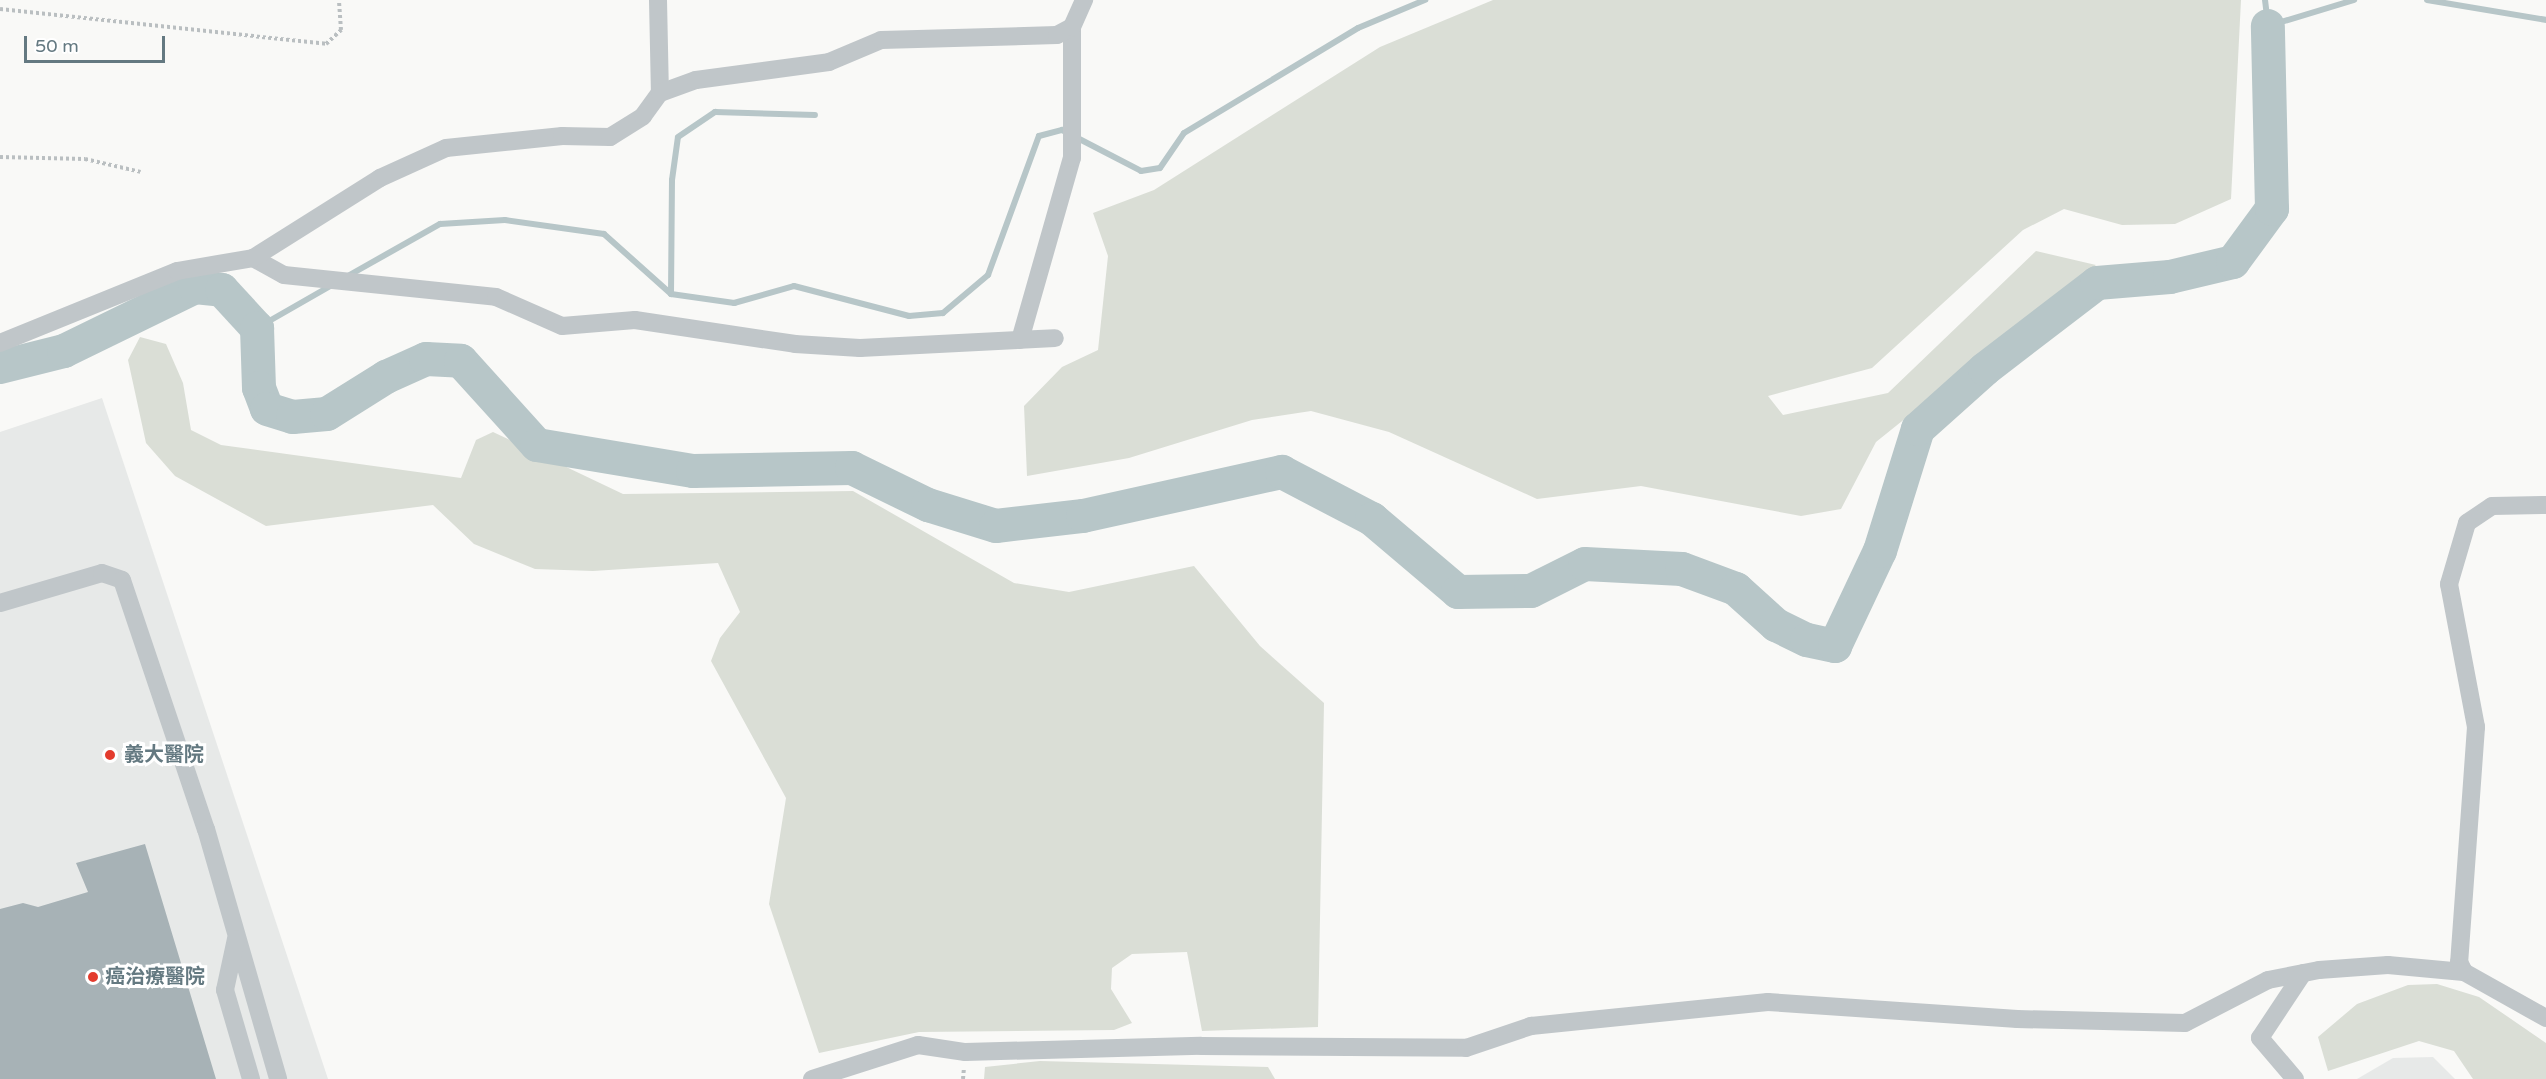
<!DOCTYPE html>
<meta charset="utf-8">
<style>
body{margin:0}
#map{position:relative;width:2546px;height:1079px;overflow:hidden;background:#f9f9f7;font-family:"Varela Round","Noto Sans TC",sans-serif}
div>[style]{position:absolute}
.built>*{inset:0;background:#e7e9e8}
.green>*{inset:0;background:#daded6}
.stream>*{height:6px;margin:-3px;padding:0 3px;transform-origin:3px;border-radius:3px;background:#b7c6c8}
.river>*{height:34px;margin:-17px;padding:0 17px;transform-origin:17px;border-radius:17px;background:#b7c6c8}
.building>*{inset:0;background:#a7b2b6}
.path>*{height:4px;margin-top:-2px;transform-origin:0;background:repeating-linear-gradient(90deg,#babfc1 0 3px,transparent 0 6px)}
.minor>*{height:18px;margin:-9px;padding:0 9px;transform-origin:9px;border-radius:9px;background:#c0c6c9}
.dots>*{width:16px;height:16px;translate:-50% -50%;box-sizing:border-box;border:3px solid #fff;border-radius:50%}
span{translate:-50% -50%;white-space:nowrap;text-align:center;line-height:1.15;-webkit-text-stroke:6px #fff;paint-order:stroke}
.poi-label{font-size:20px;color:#647981;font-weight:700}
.left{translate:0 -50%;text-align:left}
.scale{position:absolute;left:24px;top:36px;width:141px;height:27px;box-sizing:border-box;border:3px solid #647981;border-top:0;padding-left:8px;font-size:18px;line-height:21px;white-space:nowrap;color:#647981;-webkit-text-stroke:4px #fff;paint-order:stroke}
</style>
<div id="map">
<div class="built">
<div style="clip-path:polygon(102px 398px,328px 1079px,0 1079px,0 432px)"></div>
<div style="clip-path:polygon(2433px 1057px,2455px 1079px,2357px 1079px,2393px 1058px)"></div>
</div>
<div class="green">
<div style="clip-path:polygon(1493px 0,2241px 0,2231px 199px,2175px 224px,2122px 225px,2064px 209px,2023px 230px,1872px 368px,1768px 396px,1783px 415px,1888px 393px,2036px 251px,2096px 265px,1876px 442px,1841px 509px,1801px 516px,1641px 486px,1537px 499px,1389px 432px,1311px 411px,1252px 420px,1129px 458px,1027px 476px,1024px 406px,1062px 367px,1098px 350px,1108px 256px,1093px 213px,1154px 190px,1380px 47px)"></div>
<div style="clip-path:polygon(140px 337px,166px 344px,183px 383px,191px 430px,221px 445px,461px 478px,476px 440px,493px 432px,623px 494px,853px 491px,1014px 583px,1069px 592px,1194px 566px,1260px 646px,1324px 703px,1318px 1027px,1202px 1031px,1187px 952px,1132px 954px,1112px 968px,1111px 989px,1132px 1023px,1114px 1030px,919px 1032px,819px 1053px,769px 904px,786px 798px,711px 661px,720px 638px,740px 612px,718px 563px,593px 571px,535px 569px,474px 544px,433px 505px,266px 526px,175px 476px,146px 443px,128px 360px)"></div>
<div style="clip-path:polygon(2437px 984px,2479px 997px,2546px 1043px,2546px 1079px,2473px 1079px,2454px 1051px,2419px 1041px,2328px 1071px,2318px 1037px,2357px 1004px,2408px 985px)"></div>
<div style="clip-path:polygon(1040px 1061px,1268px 1067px,1275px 1079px,984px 1079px,985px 1067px)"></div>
</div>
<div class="stream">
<div style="left:2265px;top:0;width:26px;rotate:83deg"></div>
<div style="left:2268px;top:26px;width:90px;rotate:-16.8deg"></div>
<div style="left:2427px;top:0;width:121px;rotate:9.5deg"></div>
<div style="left:346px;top:277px;width:108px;rotate:-29.4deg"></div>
<div style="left:440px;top:224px;width:65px;rotate:-3.5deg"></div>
<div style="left:505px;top:220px;width:100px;rotate:8deg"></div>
<div style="left:604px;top:234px;width:90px;rotate:41.8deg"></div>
<div style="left:671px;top:294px;width:64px;rotate:8.1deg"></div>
<div style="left:734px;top:303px;width:62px;rotate:-15.8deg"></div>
<div style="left:794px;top:286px;width:119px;rotate:14.6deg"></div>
<div style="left:909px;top:316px;width:34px;rotate:-5deg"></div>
<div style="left:943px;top:313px;width:59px;rotate:-40.2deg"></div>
<div style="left:988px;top:275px;width:148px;rotate:-69.9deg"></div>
<div style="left:1039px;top:136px;width:24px;rotate:-15deg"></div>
<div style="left:1062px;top:130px;width:89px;rotate:27.4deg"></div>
<div style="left:1141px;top:171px;width:19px;rotate:-9deg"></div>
<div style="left:1160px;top:168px;width:42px;rotate:-55.6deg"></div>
<div style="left:1184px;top:133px;width:203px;rotate:-31.1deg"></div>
<div style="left:1358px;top:28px;width:73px;rotate:-22.7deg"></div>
<div style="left:671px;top:294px;width:114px;rotate:-89.5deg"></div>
<div style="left:672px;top:180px;width:43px;rotate:-82.1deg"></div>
<div style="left:678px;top:137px;width:45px;rotate:-34deg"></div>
<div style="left:715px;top:112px;width:100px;rotate:1.7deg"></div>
<div style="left:257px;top:328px;width:86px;rotate:-29.8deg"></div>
</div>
<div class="river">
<div style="left:0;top:367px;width:66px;rotate:-14deg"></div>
<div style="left:64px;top:351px;width:146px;rotate:-26deg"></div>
<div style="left:195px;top:287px;width:27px;rotate:6deg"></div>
<div style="left:222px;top:290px;width:52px;rotate:47.4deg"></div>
<div style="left:257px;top:328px;width:60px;rotate:88.1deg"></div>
<div style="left:259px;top:388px;width:22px;rotate:69deg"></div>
<div style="left:267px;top:409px;width:27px;rotate:17deg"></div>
<div style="left:293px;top:417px;width:34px;rotate:-5deg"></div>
<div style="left:327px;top:414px;width:70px;rotate:-32.1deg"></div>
<div style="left:386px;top:377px;width:44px;rotate:-24.2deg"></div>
<div style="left:426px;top:359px;width:35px;rotate:3deg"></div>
<div style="left:461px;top:361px;width:113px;rotate:47.9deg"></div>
<div style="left:537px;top:445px;width:158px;rotate:9.5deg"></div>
<div style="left:693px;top:471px;width:159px;rotate:-1.1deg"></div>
<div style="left:852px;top:468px;width:85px;rotate:26deg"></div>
<div style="left:928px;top:505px;width:71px;rotate:17.2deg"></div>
<div style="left:996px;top:526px;width:88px;rotate:-6.6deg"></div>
<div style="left:1083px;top:516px;width:204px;rotate:-12.5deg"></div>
<div style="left:1282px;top:472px;width:102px;rotate:27.6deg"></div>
<div style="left:1372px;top:519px;width:113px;rotate:40.3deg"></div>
<div style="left:1458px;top:592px;width:73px;rotate:-0.8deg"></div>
<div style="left:1531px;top:591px;width:60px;rotate:-26.6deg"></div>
<div style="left:1585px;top:564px;width:97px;rotate:3deg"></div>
<div style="left:1682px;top:569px;width:58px;rotate:20.3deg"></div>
<div style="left:1736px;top:589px;width:54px;rotate:42deg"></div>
<div style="left:1776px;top:625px;width:34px;rotate:26deg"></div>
<div style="left:1807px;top:640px;width:29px;rotate:12deg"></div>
<div style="left:1835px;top:646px;width:105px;rotate:-64.7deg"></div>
<div style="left:1880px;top:551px;width:128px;rotate:-72.7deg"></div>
<div style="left:1918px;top:429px;width:90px;rotate:-41.8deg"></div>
<div style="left:1985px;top:369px;width:141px;rotate:-37.5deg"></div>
<div style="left:2097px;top:283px;width:73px;rotate:-4.7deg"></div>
<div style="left:2170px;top:277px;width:65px;rotate:-13.4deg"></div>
<div style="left:2233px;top:262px;width:66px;rotate:-53.7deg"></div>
<div style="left:2272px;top:209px;width:183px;rotate:-91.3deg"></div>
</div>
<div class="building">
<div style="clip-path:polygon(145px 844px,216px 1079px,0 1079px,0 909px,23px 903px,38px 907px,88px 892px,76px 863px)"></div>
</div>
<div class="path">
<div style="left:0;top:9px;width:328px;rotate:6.1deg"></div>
<div style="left:326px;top:44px;width:21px;rotate:-43deg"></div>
<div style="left:341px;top:30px;width:30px;rotate:-94deg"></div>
<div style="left:0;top:157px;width:85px;rotate:1.3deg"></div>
<div style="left:85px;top:159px;width:57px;rotate:13.1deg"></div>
<div style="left:963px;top:1079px;width:11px;rotate:-85deg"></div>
</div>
<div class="minor">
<div style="left:658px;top:0;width:93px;rotate:88.8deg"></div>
<div style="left:253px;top:258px;width:35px;rotate:29deg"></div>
<div style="left:284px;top:275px;width:213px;rotate:5.9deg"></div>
<div style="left:496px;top:297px;width:72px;rotate:23.7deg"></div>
<div style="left:562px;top:326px;width:73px;rotate:-4.7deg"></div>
<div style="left:635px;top:320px;width:162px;rotate:8.5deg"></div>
<div style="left:795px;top:344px;width:65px;rotate:3.5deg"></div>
<div style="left:860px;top:348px;width:195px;rotate:-2.9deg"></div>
<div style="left:1020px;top:340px;width:189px;rotate:-74.1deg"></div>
<div style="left:1072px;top:158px;width:131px;rotate:-90deg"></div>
<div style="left:0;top:343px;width:191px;rotate:-22.1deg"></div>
<div style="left:177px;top:271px;width:77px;rotate:-9.7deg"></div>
<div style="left:253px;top:258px;width:150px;rotate:-32.2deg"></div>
<div style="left:380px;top:178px;width:72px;rotate:-24.4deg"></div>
<div style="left:446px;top:148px;width:117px;rotate:-5.9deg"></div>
<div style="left:562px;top:136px;width:48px;rotate:1.2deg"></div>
<div style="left:610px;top:137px;width:39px;rotate:-32deg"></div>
<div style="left:643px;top:116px;width:29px;rotate:-54deg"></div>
<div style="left:660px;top:93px;width:38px;rotate:-20deg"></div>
<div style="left:696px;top:80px;width:134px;rotate:-7.7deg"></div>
<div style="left:829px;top:62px;width:56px;rotate:-22.9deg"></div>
<div style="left:881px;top:40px;width:176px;rotate:-1.6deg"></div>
<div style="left:1057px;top:35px;width:17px;rotate:-28deg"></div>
<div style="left:1072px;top:27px;width:30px;rotate:-66deg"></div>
<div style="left:2546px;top:505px;width:54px;rotate:178.9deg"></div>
<div style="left:2492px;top:506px;width:30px;rotate:146deg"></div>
<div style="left:2467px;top:523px;width:64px;rotate:106.4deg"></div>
<div style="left:2449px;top:584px;width:146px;rotate:79.3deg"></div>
<div style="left:2476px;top:727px;width:236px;rotate:94.1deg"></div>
<div style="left:2459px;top:962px;width:11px;rotate:63deg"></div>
<div style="left:2464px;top:972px;width:94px;rotate:29.3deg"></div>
<div style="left:0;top:603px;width:106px;rotate:-16.4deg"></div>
<div style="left:102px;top:573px;width:21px;rotate:19deg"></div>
<div style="left:122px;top:580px;width:263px;rotate:71.4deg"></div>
<div style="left:206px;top:829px;width:260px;rotate:73.9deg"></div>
<div style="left:236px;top:939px;width:52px;rotate:102.2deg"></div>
<div style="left:225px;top:990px;width:93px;rotate:73.7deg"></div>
<div style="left:812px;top:1079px;width:111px;rotate:-17.8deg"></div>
<div style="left:918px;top:1045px;width:48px;rotate:8.5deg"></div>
<div style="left:965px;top:1052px;width:236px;rotate:-1.5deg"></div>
<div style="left:1201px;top:1046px;width:265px;rotate:0.4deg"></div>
<div style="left:1466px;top:1048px;width:69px;rotate:-18.7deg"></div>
<div style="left:1531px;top:1026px;width:238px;rotate:-5.8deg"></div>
<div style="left:1768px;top:1002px;width:250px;rotate:3.9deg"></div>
<div style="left:2017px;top:1019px;width:168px;rotate:1.4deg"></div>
<div style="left:2185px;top:1023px;width:93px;rotate:-27.4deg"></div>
<div style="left:2268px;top:980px;width:52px;rotate:-11.1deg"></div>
<div style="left:2319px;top:970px;width:69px;rotate:-4.1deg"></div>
<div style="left:2388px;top:965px;width:76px;rotate:5.3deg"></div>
<div style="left:2295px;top:1079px;width:54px;rotate:-130.5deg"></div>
<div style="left:2260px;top:1038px;width:78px;rotate:-56.5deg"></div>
</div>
<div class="dots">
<div style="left:110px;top:755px;background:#e33b2d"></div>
<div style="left:93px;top:977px;background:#e33b2d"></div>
</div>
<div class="poi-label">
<span class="left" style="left:124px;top:755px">義大醫院</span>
<span class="left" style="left:105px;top:977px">癌治療醫院</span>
</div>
<div class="scale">50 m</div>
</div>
